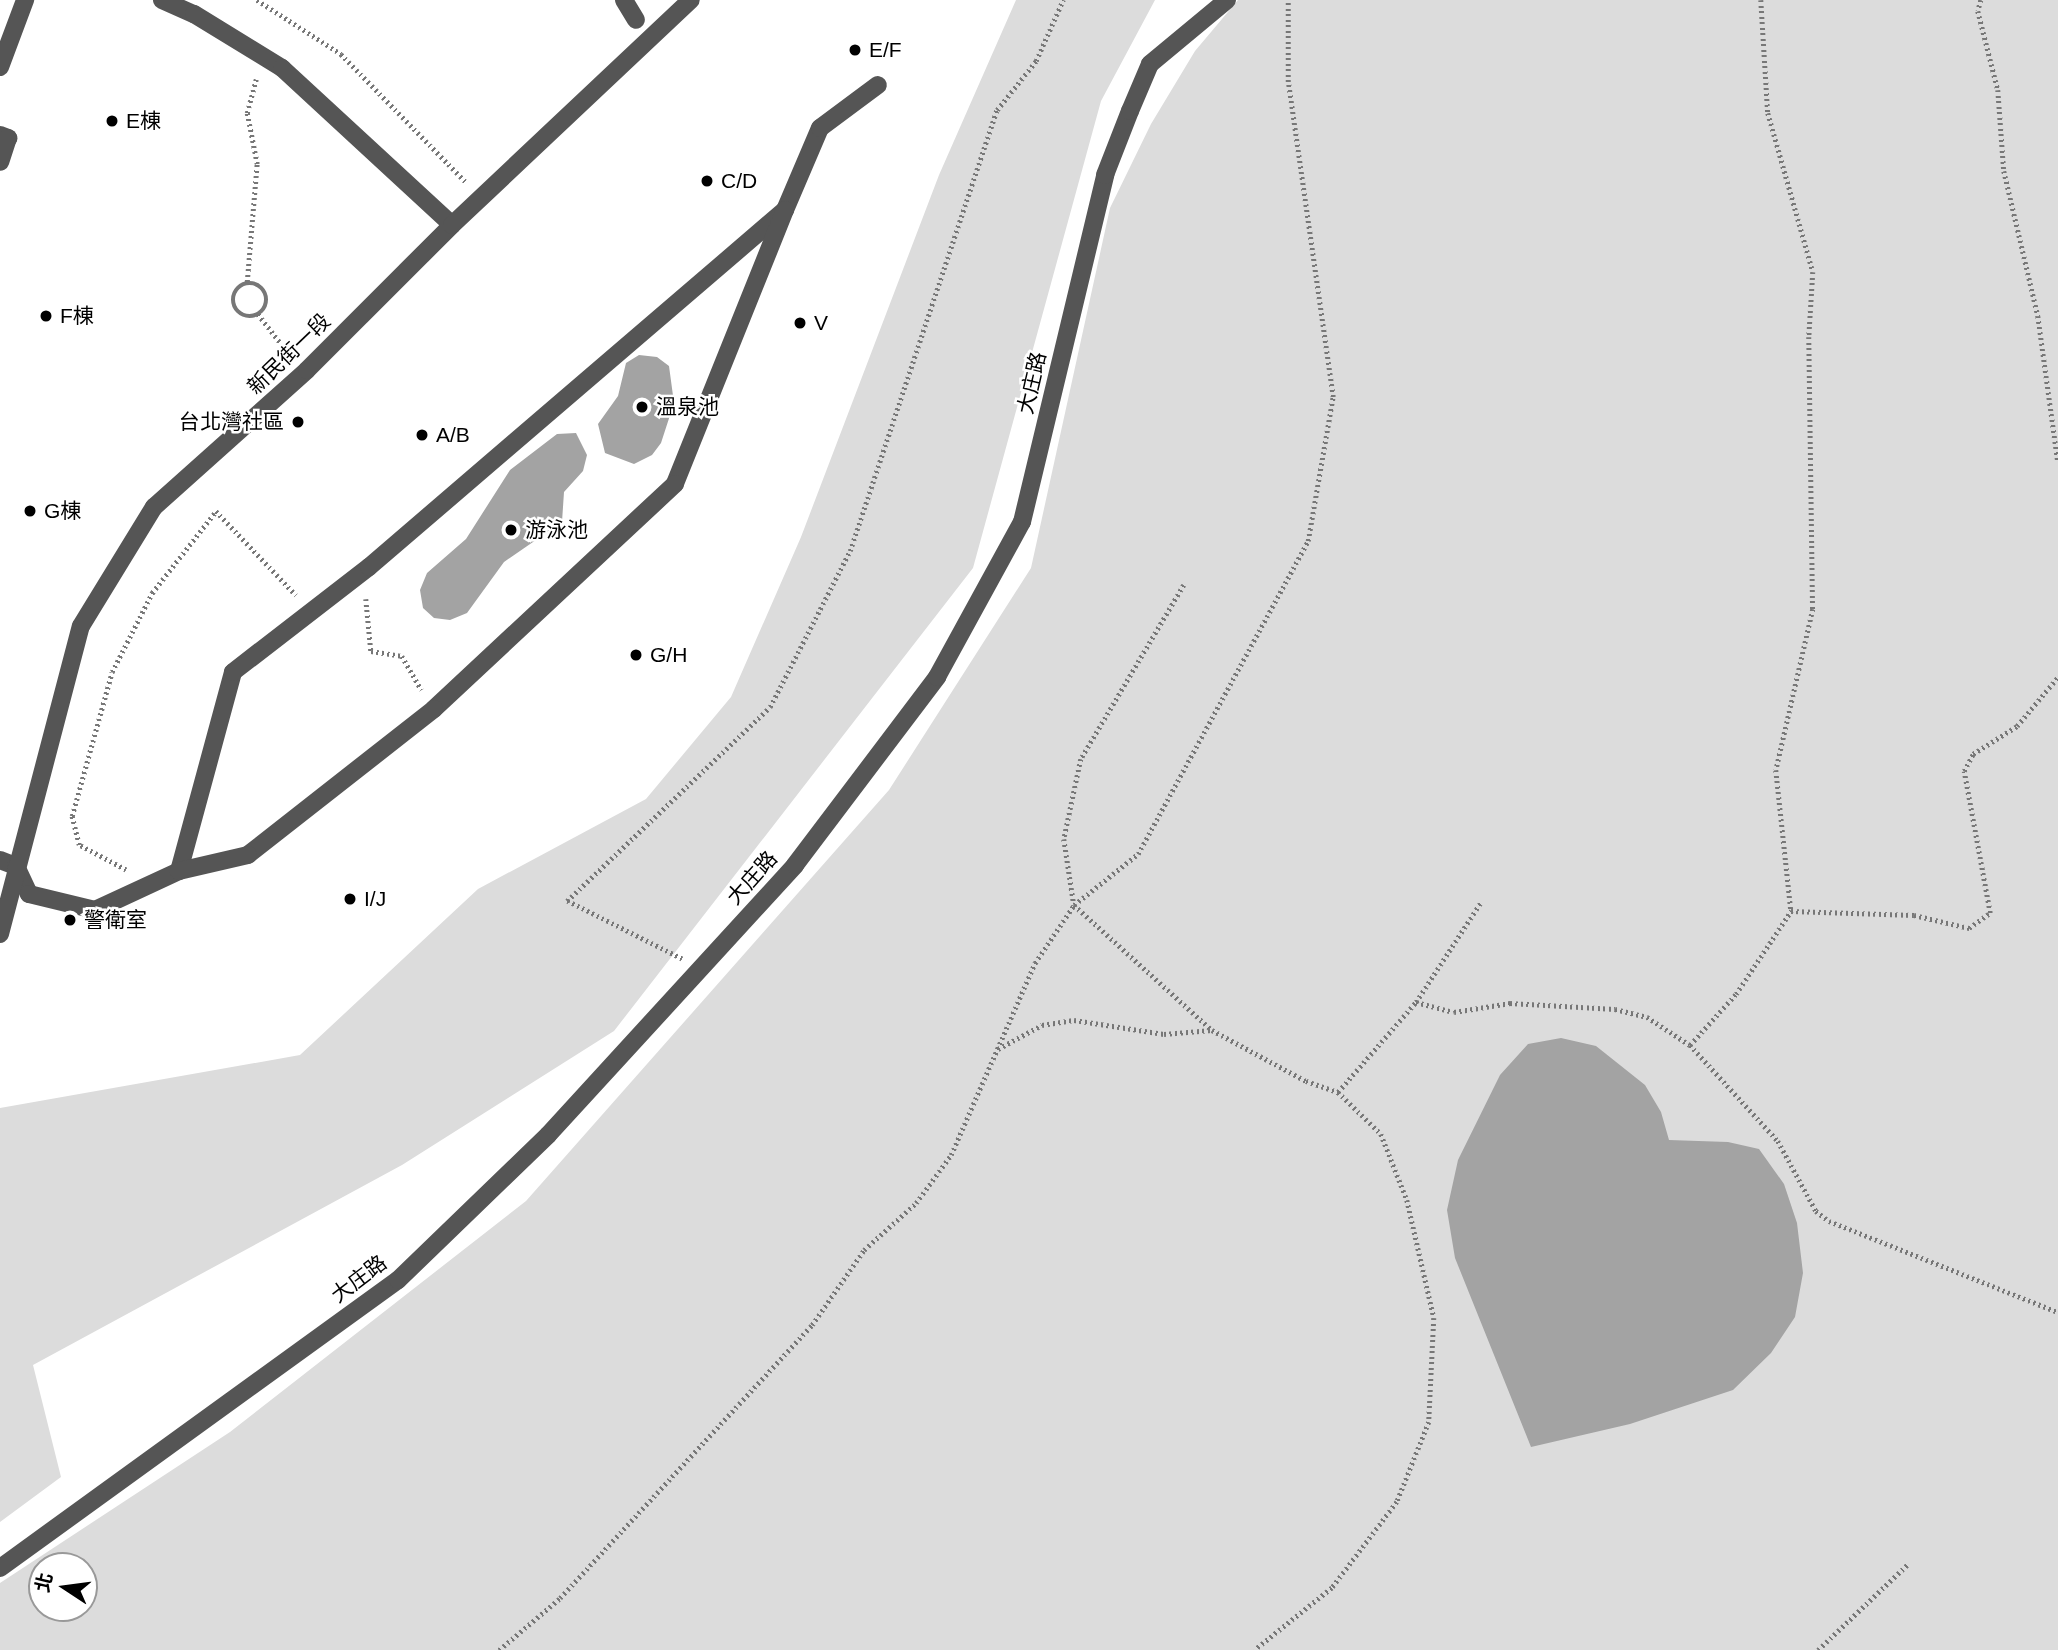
<!DOCTYPE html>
<meta charset="utf-8">
<style>
body{margin:0}
#map{position:relative;width:2058px;height:1650px;overflow:hidden;background:#fff;font-family:Arial,"Noto Sans TC",sans-serif}
div>[style]{position:absolute}
.green>*{inset:0;background:#dcdcdc}
.water>*{inset:0;background:#a3a3a3}
.path>*{height:4.5px;margin-top:-2.25px;transform-origin:0;background:repeating-linear-gradient(90deg,#777 0 2px,transparent 0 5.5px)}
.path>.ring{margin:-2.25px;padding:0;box-sizing:content-box;background:none;border:4.5px solid #777;border-radius:50%}
.minor>*{height:18px;margin:-9px;padding:0 9px;transform-origin:9px;border-radius:9px;background:#555}
.dots>*{width:19px;height:19px;translate:-50% -50%;box-sizing:border-box;border:4px solid #fff;border-radius:50%}
span{translate:-50% -50%;white-space:nowrap;text-align:center;line-height:1.15;-webkit-text-stroke:5px #fff;paint-order:stroke}
.poi-label{font-size:21px;color:#000}
.left{translate:0 -50%;text-align:left}
.right{translate:-100% -50%;text-align:right}
.street-label{font-size:21px;color:#000}
.north{position:absolute;left:28px;top:1552px;width:70px;height:70px;box-sizing:border-box;background:#fff;border:2px solid #999;border-radius:50%;rotate:283deg;font-size:19px;font-weight:700;line-height:28px;text-align:center;color:#000}
.north::after{content:'';display:block;margin:auto;width:24px;height:32px;background:#000;clip-path:polygon(50% 0,100% 100%,50% 72%,0 100%)}
</style>
<div id="map">
<div class="green">
<div style="clip-path:polygon(1016px 0,1155px 0,1101px 101px,973px 568px,614px 1031px,402px 1165px,33px 1365px,61px 1477px,0 1522px,0 1108px,300px 1055px,478px 889px,646px 799px,731px 697px,801px 537px,939px 175px)"></div>
<div style="clip-path:polygon(evenodd,1238px 0,2058px 0,2058px 1650px,0 1650px,0 1583px,230px 1432px,526px 1201px,889px 790px,1031px 568px,1110px 208px,1151px 124px,1195px 51px,1238px 0,42px 1566px,84px 1566px,84px 1608px,42px 1608px,42px 1566px)"></div>
</div>
<div class="water">
<div style="clip-path:polygon(639px 355px,657px 357px,669px 366px,674px 403px,661px 443px,652px 455px,634px 464px,605px 453px,598px 424px,618px 396px,626px 363px)"></div>
<div style="clip-path:polygon(576px 433px,587px 455px,583px 471px,564px 492px,562px 522px,504px 562px,467px 613px,450px 620px,434px 618px,423px 608px,420px 590px,427px 573px,466px 539px,510px 470px,557px 434px)"></div>
<div style="clip-path:polygon(1561px 1038px,1596px 1046px,1645px 1085px,1661px 1112px,1669px 1140px,1728px 1142px,1759px 1149px,1784px 1184px,1797px 1223px,1803px 1273px,1795px 1317px,1771px 1353px,1733px 1390px,1630px 1424px,1531px 1447px,1455px 1258px,1447px 1210px,1458px 1160px,1500px 1075px,1528px 1044px)"></div>
</div>
<div class="path">
<div style="left:257px;top:0;width:100px;rotate:32.7deg"></div>
<div style="left:341px;top:54px;width:180px;rotate:45.7deg"></div>
<div style="left:1761px;top:0;width:113px;rotate:86.5deg"></div>
<div style="left:1768px;top:113px;width:165px;rotate:74.2deg"></div>
<div style="left:1813px;top:272px;width:65px;rotate:93.5deg"></div>
<div style="left:1809px;top:337px;width:272px;rotate:89.2deg"></div>
<div style="left:1813px;top:609px;width:165px;rotate:102.9deg"></div>
<div style="left:1776px;top:770px;width:142px;rotate:83.9deg"></div>
<div style="left:1981px;top:0;width:11px;rotate:105deg"></div>
<div style="left:1978px;top:11px;width:81px;rotate:75.8deg"></div>
<div style="left:1998px;top:90px;width:81px;rotate:85.8deg"></div>
<div style="left:2004px;top:171px;width:149px;rotate:76.8deg"></div>
<div style="left:2038px;top:316px;width:147px;rotate:82.2deg"></div>
<div style="left:247px;top:282px;width:118px;rotate:-85.2deg"></div>
<div style="left:257px;top:164px;width:52px;rotate:-101.1deg"></div>
<div style="left:247px;top:113px;width:35px;rotate:-75deg"></div>
<div class="ring" style="left:233px;top:283px;width:29.5px;height:29.5px"></div>
<div style="left:258px;top:314px;width:46px;rotate:52.1deg"></div>
<div style="left:1184px;top:585px;width:202px;rotate:120.6deg"></div>
<div style="left:1081px;top:759px;width:82px;rotate:102deg"></div>
<div style="left:1064px;top:839px;width:67px;rotate:81.4deg"></div>
<div style="left:1074px;top:905px;width:186px;rotate:42.2deg"></div>
<div style="left:366px;top:599px;width:52px;rotate:84.5deg"></div>
<div style="left:371px;top:651px;width:31px;rotate:9deg"></div>
<div style="left:402px;top:656px;width:39px;rotate:60deg"></div>
<div style="left:126px;top:870px;width:53px;rotate:-152deg"></div>
<div style="left:79px;top:845px;width:30px;rotate:-104deg"></div>
<div style="left:72px;top:816px;width:149px;rotate:-74.5deg"></div>
<div style="left:112px;top:672px;width:89px;rotate:-63.1deg"></div>
<div style="left:152px;top:593px;width:104px;rotate:-52deg"></div>
<div style="left:216px;top:511px;width:116px;rotate:46.4deg"></div>
<div style="left:682px;top:959px;width:129px;rotate:-153.2deg"></div>
<div style="left:567px;top:901px;width:281px;rotate:-43.7deg"></div>
<div style="left:770px;top:707px;width:175px;rotate:-62.9deg"></div>
<div style="left:850px;top:551px;width:465px;rotate:-71.6deg"></div>
<div style="left:997px;top:110px;width:63px;rotate:-51.5deg"></div>
<div style="left:1036px;top:61px;width:67px;rotate:-66.1deg"></div>
<div style="left:1416px;top:1002px;width:39px;rotate:15deg"></div>
<div style="left:1454px;top:1012px;width:57px;rotate:-9.1deg"></div>
<div style="left:1510px;top:1003px;width:105px;rotate:3.3deg"></div>
<div style="left:1615px;top:1009px;width:33px;rotate:14deg"></div>
<div style="left:1647px;top:1017px;width:51px;rotate:33.1deg"></div>
<div style="left:1690px;top:1045px;width:130px;rotate:47.5deg"></div>
<div style="left:1778px;top:1141px;width:80px;rotate:61.5deg"></div>
<div style="left:1816px;top:1211px;width:16px;rotate:38deg"></div>
<div style="left:1829px;top:1221px;width:246px;rotate:21.7deg"></div>
<div style="left:1690px;top:1045px;width:69px;rotate:-48deg"></div>
<div style="left:1736px;top:994px;width:100px;rotate:-56.5deg"></div>
<div style="left:1791px;top:911px;width:123px;rotate:1.9deg"></div>
<div style="left:1914px;top:915px;width:57px;rotate:13.3deg"></div>
<div style="left:1969px;top:928px;width:26px;rotate:-36deg"></div>
<div style="left:1990px;top:913px;width:144px;rotate:-100.4deg"></div>
<div style="left:1964px;top:771px;width:19px;rotate:-62deg"></div>
<div style="left:1973px;top:754px;width:52px;rotate:-32.5deg"></div>
<div style="left:2017px;top:726px;width:64px;rotate:-50.1deg"></div>
<div style="left:998px;top:1049px;width:50px;rotate:-28.6deg"></div>
<div style="left:1042px;top:1025px;width:32px;rotate:-9deg"></div>
<div style="left:1074px;top:1020px;width:91px;rotate:8.8deg"></div>
<div style="left:1164px;top:1034px;width:48px;rotate:-4.8deg"></div>
<div style="left:1212px;top:1030px;width:107px;rotate:28.5deg"></div>
<div style="left:1306px;top:1081px;width:34px;rotate:19deg"></div>
<div style="left:1338px;top:1092px;width:60px;rotate:44.3deg"></div>
<div style="left:1381px;top:1134px;width:71px;rotate:68.5deg"></div>
<div style="left:1407px;top:1200px;width:121px;rotate:77.1deg"></div>
<div style="left:1434px;top:1318px;width:104px;rotate:92.8deg"></div>
<div style="left:1429px;top:1422px;width:86px;rotate:111.8deg"></div>
<div style="left:1397px;top:1502px;width:108px;rotate:127.1deg"></div>
<div style="left:1332px;top:1588px;width:99px;rotate:141.2deg"></div>
<div style="left:1338px;top:1092px;width:119px;rotate:-49.1deg"></div>
<div style="left:1416px;top:1002px;width:119px;rotate:-57deg"></div>
<div style="left:499px;top:1650px;width:80px;rotate:-40.4deg"></div>
<div style="left:560px;top:1598px;width:372px;rotate:-47.3deg"></div>
<div style="left:812px;top:1325px;width:91px;rotate:-55.3deg"></div>
<div style="left:864px;top:1250px;width:70px;rotate:-42.1deg"></div>
<div style="left:916px;top:1203px;width:59px;rotate:-53.9deg"></div>
<div style="left:951px;top:1155px;width:210px;rotate:-66.4deg"></div>
<div style="left:1035px;top:963px;width:70px;rotate:-56.1deg"></div>
<div style="left:1074px;top:905px;width:82px;rotate:-38.6deg"></div>
<div style="left:1138px;top:854px;width:356px;rotate:-61.5deg"></div>
<div style="left:1308px;top:541px;width:146px;rotate:-80.2deg"></div>
<div style="left:1333px;top:397px;width:318px;rotate:-98.1deg"></div>
<div style="left:1288px;top:82px;width:82px;rotate:-90deg"></div>
<div style="left:1818px;top:1650px;width:126px;rotate:-43.7deg"></div>
</div>
<div class="minor">
<div style="left:162px;top:0;width:35px;rotate:24deg"></div>
<div style="left:194px;top:14px;width:103px;rotate:31.5deg"></div>
<div style="left:282px;top:68px;width:231px;rotate:42.7deg"></div>
<div style="left:624px;top:0;width:23px;rotate:59deg"></div>
<div style="left:0;top:67px;width:72px;rotate:-69.5deg"></div>
<div style="left:0;top:135px;width:9px;rotate:21deg"></div>
<div style="left:8px;top:138px;width:25px;rotate:108deg"></div>
<div style="left:785px;top:210px;width:89px;rotate:-66.9deg"></div>
<div style="left:820px;top:128px;width:72px;rotate:-36.6deg"></div>
<div style="left:0;top:860px;width:17px;rotate:21deg"></div>
<div style="left:16px;top:866px;width:31px;rotate:65deg"></div>
<div style="left:29px;top:894px;width:68px;rotate:13.6deg"></div>
<div style="left:95px;top:910px;width:93px;rotate:-24.9deg"></div>
<div style="left:179px;top:871px;width:206px;rotate:-74.8deg"></div>
<div style="left:233px;top:672px;width:172px;rotate:-37.7deg"></div>
<div style="left:369px;top:567px;width:548px;rotate:-40.64deg"></div>
<div style="left:785px;top:210px;width:295px;rotate:111.9deg"></div>
<div style="left:675px;top:484px;width:330px;rotate:137deg"></div>
<div style="left:434px;top:709px;width:236px;rotate:141.9deg"></div>
<div style="left:248px;top:855px;width:71px;rotate:166.9deg"></div>
<div style="left:0;top:934px;width:318px;rotate:-75.3deg"></div>
<div style="left:81px;top:626px;width:140px;rotate:-58.5deg"></div>
<div style="left:154px;top:507px;width:205px;rotate:-41.8deg"></div>
<div style="left:307px;top:370px;width:205px;rotate:-45deg"></div>
<div style="left:452px;top:225px;width:328px;rotate:-43.3deg"></div>
<div style="left:0;top:1568px;width:491px;rotate:-35.9deg"></div>
<div style="left:398px;top:1280px;width:209px;rotate:-44deg"></div>
<div style="left:548px;top:1135px;width:366px;rotate:-47.5deg"></div>
<div style="left:795px;top:865px;width:236px;rotate:-52.9deg"></div>
<div style="left:937px;top:677px;width:177px;rotate:-61.3deg"></div>
<div style="left:1022px;top:522px;width:357px;rotate:-76.5deg"></div>
<div style="left:1105px;top:175px;width:69px;rotate:-68.7deg"></div>
<div style="left:1130px;top:111px;width:51px;rotate:-66.9deg"></div>
<div style="left:1150px;top:64px;width:100px;rotate:-39.7deg"></div>
</div>
<div class="dots">
<div style="left:855px;top:50px;background:#000"></div>
<div style="left:112px;top:121px;background:#000"></div>
<div style="left:707px;top:181px;background:#000"></div>
<div style="left:46px;top:316px;background:#000"></div>
<div style="left:800px;top:323px;background:#000"></div>
<div style="left:642px;top:407px;background:#000"></div>
<div style="left:298px;top:422px;background:#000"></div>
<div style="left:422px;top:435px;background:#000"></div>
<div style="left:30px;top:511px;background:#000"></div>
<div style="left:511px;top:530px;background:#000"></div>
<div style="left:636px;top:655px;background:#000"></div>
<div style="left:350px;top:899px;background:#000"></div>
<div style="left:70px;top:920px;background:#000"></div>
</div>
<div class="poi-label">
<span class="left" style="left:869px;top:50px">E/F</span>
<span class="left" style="left:126px;top:121px">E棟</span>
<span class="left" style="left:721px;top:181px">C/D</span>
<span class="left" style="left:60px;top:316px">F棟</span>
<span class="left" style="left:814px;top:323px">V</span>
<span class="left" style="left:656px;top:407px">溫泉池</span>
<span class="right" style="left:284px;top:422px">台北灣社區</span>
<span class="left" style="left:436px;top:435px">A/B</span>
<span class="left" style="left:44px;top:511px">G棟</span>
<span class="left" style="left:525px;top:530px">游泳池</span>
<span class="left" style="left:650px;top:655px">G/H</span>
<span class="left" style="left:364px;top:899px">I/J</span>
<span class="left" style="left:84px;top:920px">警衛室</span>
</div>
<div class="street-label">
<span style="left:289px;top:354px;rotate:-44deg">新民街一段</span>
<span style="left:1032px;top:383px;rotate:-77deg">大庄路</span>
<span style="left:752px;top:878px;rotate:-48deg">大庄路</span>
<span style="left:359px;top:1279px;rotate:-37deg">大庄路</span>
</div>
<div class="north">北</div>
</div>
